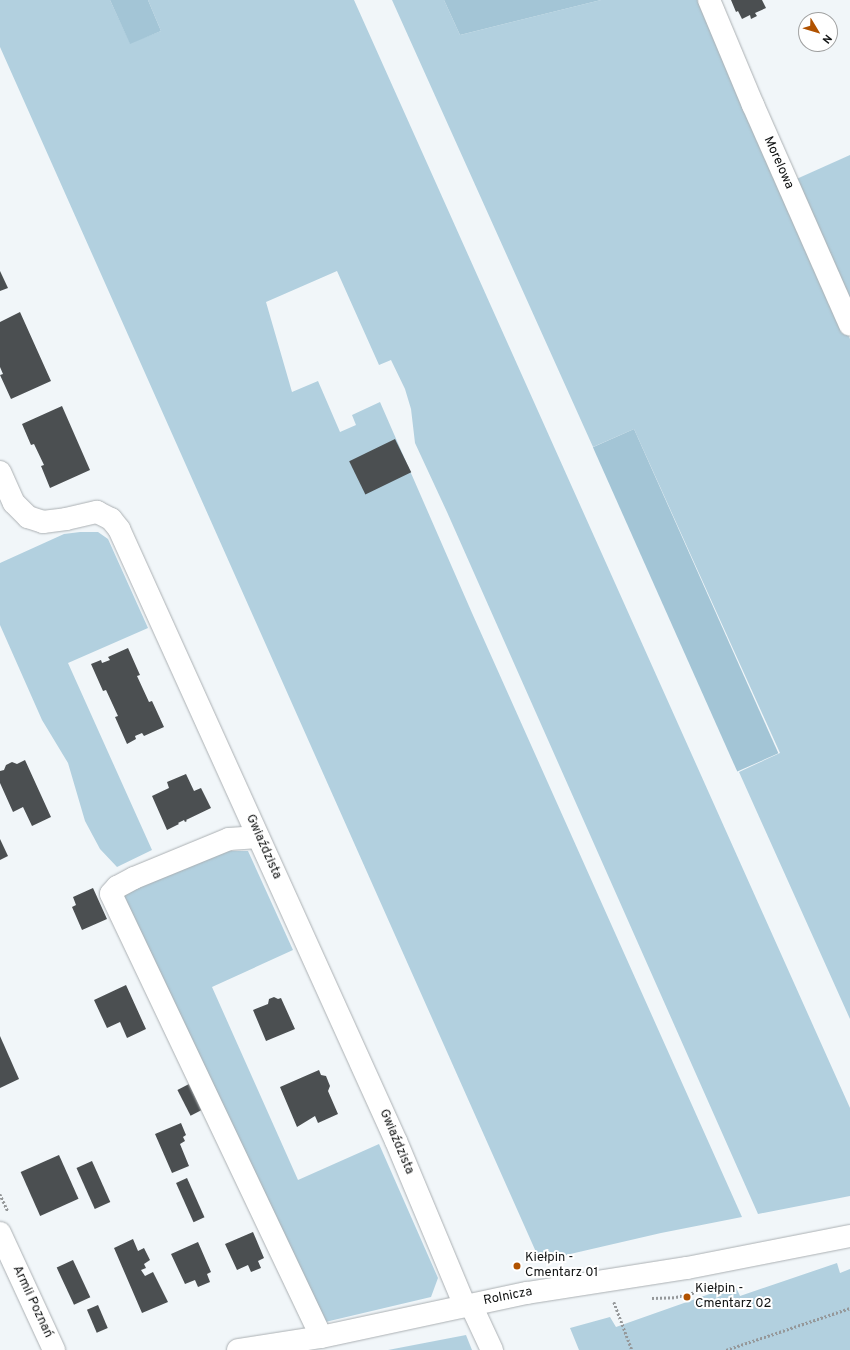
<!DOCTYPE html>
<meta charset="utf-8">
<style>
body{margin:0}
#map{position:relative;width:850px;height:1350px;overflow:hidden;background:#f1f6f9;font-family:Overpass,sans-serif}
div>[style]{position:absolute}
.green>*{inset:0;background:#b2d0df}
.forest>*{inset:0;background:#a3c5d6;transform-origin:0 0}
.building>*{inset:0;background:#4b4f51;transform-origin:0 0}
.path>*{height:2.5px;margin-top:-1.25px;transform-origin:0;background:repeating-linear-gradient(90deg,#95989a 0 2px,transparent 0 4px)}
.roads{filter:drop-shadow(0 0 1px #abb0b3) drop-shadow(0 0 1px #abb0b3)}
.minor>*{height:22px;margin:-11px;padding:0 11px;transform-origin:11px;border-radius:11px;background:#fff}
.dots>*{width:11px;height:11px;translate:-50% -50%;box-sizing:border-box;border:2px solid #fff;border-radius:50%}
span{translate:-50% -50%;white-space:nowrap;text-align:center;line-height:1.15;-webkit-text-stroke:4px #fff;paint-order:stroke}
.street-label{font-size:13px;color:#101212}
.poi-label{font-size:13px;color:#101212}
.left{translate:0 -50%;text-align:left}
.north{position:absolute;left:798px;top:12px;width:40px;height:40px;box-sizing:border-box;background:#fff;border:1px solid #9fa0a0;border-radius:50%;rotate:128deg;font-size:11px;font-weight:700;line-height:16px;text-align:center;color:#101212}
.north::after{content:'';display:block;margin:auto;width:14px;height:18px;background:#b05200;clip-path:polygon(50% 0,100% 100%,50% 72%,0 100%)}
</style>
<div id="map">
<div class="green">
<div style="clip-path:polygon(0 0,110px 0,130px 43px,161px 31px,148px 0,354px 0,850px 1108px,850px 1196px,758px 1214px,447px 512px,415px 443px,411px 409px,405px 389px,391px 360px,379px 365px,337px 271px,266px 302px,292px 392px,318px 381px,340px 432px,356px 425px,352px 415px,380px 402px,472px 613px,742px 1217px,661px 1233px,540px 1261px,0 47px)"></div>
<div style="clip-path:polygon(392px 0,444px 0,460px 35px,601px 0,704px 0,782px 185px,850px 339px,850px 1019px,739px 772px,780px 753px,634px 429px,593px 447px)"></div>
<div style="clip-path:polygon(850px 155px,850px 311px,792px 181px)"></div>
<div style="clip-path:polygon(80px 532px,98px 532px,108px 539px,148px 628px,68px 663px,152px 850px,117px 867px,100px 849px,85px 821px,68px 763px,42px 720px,0 625px,0 563px,64px 534px)"></div>
<div style="clip-path:polygon(228px 851px,248px 851px,293px 950px,212px 987px,298px 1180px,379px 1144px,438px 1278px,431px 1297px,321px 1323px,122px 900px,125px 893px,214px 854px)"></div>
<div style="clip-path:polygon(837px 1263px,840px 1273px,850px 1269px,850px 1350px,579px 1350px,570px 1328px,610px 1317px,616px 1327px,735px 1285px,740px 1296px)"></div>
<div style="clip-path:polygon(466px 1335px,472px 1350px,388px 1350px)"></div>
</div>
<div class="forest">
<div style="clip-path:polygon(110px 0,148px 0,161px 31px,130px 44px)"></div>
<div style="clip-path:polygon(444px 0,601px 0,460px 35px)"></div>
<div style="left:634px;top:429px;width:355px;height:45px;rotate:66deg"></div>
</div>
<div class="building">
<div style="clip-path:polygon(731px 0,762px 0,766px 8px,755px 13px,757px 16px,751px 19px,750px 15px,742px 19px,738px 11px,736px 12px)"></div>
<div style="clip-path:polygon(0 271px,8px 288px,0 291px)"></div>
<div style="clip-path:polygon(20px 312px,51px 381px,11px 399px,0 375px,3px 374px,0 367px,0 322px)"></div>
<div style="clip-path:polygon(62px 406px,90px 470px,50px 488px,41px 466px,44px 465px,34px 444px,31px 445px,22px 424px)"></div>
<div style="left:395px;top:439px;width:37px;height:51px;rotate:64deg"></div>
<div style="clip-path:polygon(128px 648px,140px 675px,137px 676px,149px 702px,152px 701px,164px 727px,144px 736px,142px 733px,135px 736px,136px 739px,127px 744px,115px 717px,118px 716px,106px 690px,103px 691px,91px 664px,101px 660px,102px 663px,110px 660px,108px 657px)"></div>
<div style="clip-path:polygon(25px 760px,51px 817px,32px 826px,23px 807px,13px 812px,0 783px,0 771px,4px 770px,6px 765px,12px 762px,17px 764px)"></div>
<div style="clip-path:polygon(186px 774px,194px 791px,201px 788px,211px 808px,186px 820px,187px 821px,185px 822px,184px 820px,178px 823px,179px 824px,167px 830px,152px 796px,169px 788px,167px 782px)"></div>
<div style="clip-path:polygon(0 839px,8px 856px,0 860px)"></div>
<div style="clip-path:polygon(93px 888px,107px 919px,82px 930px,72px 907px,76px 905px,73px 897px)"></div>
<div style="clip-path:polygon(126px 985px,146px 1029px,127px 1038px,120px 1022px,107px 1028px,94px 1000px)"></div>
<div style="clip-path:polygon(274px 997px,278px 999px,281px 998px,295px 1029px,266px 1041px,253px 1010px,268px 1004px,269px 999px)"></div>
<div style="clip-path:polygon(0 1036px,19px 1079px,0 1088px)"></div>
<div style="clip-path:polygon(319px 1070px,321px 1075px,326px 1076px,330px 1086px,328px 1091px,338px 1114px,318px 1123px,315px 1116px,297px 1127px,280px 1087px)"></div>
<div style="left:189px;top:1084px;width:29px;height:13px;rotate:63deg"></div>
<div style="clip-path:polygon(181px 1123px,186px 1135px,183px 1137px,185px 1141px,180px 1144px,189px 1166px,172px 1173px,155px 1134px)"></div>
<div style="left:59px;top:1155px;width:48px;height:42px;rotate:66deg"></div>
<div style="left:92px;top:1161px;width:45px;height:17px;rotate:66deg"></div>
<div style="left:187px;top:1178px;width:43px;height:12px;rotate:66deg"></div>
<div style="clip-path:polygon(253px 1232px,264px 1258px,258px 1261px,261px 1268px,251px 1272px,248px 1265px,237px 1270px,225px 1244px)"></div>
<div style="clip-path:polygon(133px 1239px,138px 1251px,144px 1248px,150px 1260px,144px 1264px,146px 1268px,141px 1270px,145px 1276px,153px 1272px,168px 1302px,142px 1313px,114px 1248px)"></div>
<div style="clip-path:polygon(198px 1242px,211px 1272px,207px 1274px,210px 1282px,198px 1287px,195px 1280px,185px 1284px,171px 1254px)"></div>
<div style="left:73px;top:1260px;width:41px;height:18px;rotate:65deg"></div>
<div style="left:98px;top:1305px;width:25px;height:12px;rotate:67deg"></div>
</div>
<div class="path">
<div style="left:0;top:1194px;width:19px;rotate:65deg"></div>
<div style="left:652px;top:1298px;width:24px;rotate:-2deg"></div>
<div style="left:676px;top:1297px;width:33px;rotate:-14deg"></div>
<div style="left:614px;top:1302px;width:51px;rotate:69.4deg"></div>
<div style="left:726px;top:1350px;width:131px;rotate:-18.7deg"></div>
</div>
<div class="roads">
<div class="minor">
<div style="left:709px;top:0;width:114px;rotate:67.3deg"></div>
<div style="left:753px;top:105px;width:240px;rotate:66.2deg"></div>
<div style="left:0;top:472px;width:34px;rotate:66deg"></div>
<div style="left:14px;top:503px;width:20px;rotate:45deg"></div>
<div style="left:28px;top:517px;width:16px;rotate:18deg"></div>
<div style="left:43px;top:522px;width:23px;rotate:-7deg"></div>
<div style="left:66px;top:519px;width:32px;rotate:-13deg"></div>
<div style="left:97px;top:512px;width:16px;rotate:27deg"></div>
<div style="left:111px;top:519px;width:13px;rotate:51deg"></div>
<div style="left:119px;top:529px;width:672px;rotate:65.65deg"></div>
<div style="left:396px;top:1141px;width:179px;rotate:67.3deg"></div>
<div style="left:258px;top:837px;width:29px;rotate:176deg"></div>
<div style="left:229px;top:839px;width:103px;rotate:157.7deg"></div>
<div style="left:134px;top:878px;width:19px;rotate:152deg"></div>
<div style="left:117px;top:887px;width:9px;rotate:131deg"></div>
<div style="left:111px;top:894px;width:490px;rotate:64.6deg"></div>
<div style="left:0;top:1233px;width:129px;rotate:65.2deg"></div>
<div style="left:471px;top:1305px;width:50px;rotate:65deg"></div>
<div style="left:238px;top:1350px;width:84px;rotate:-8.9deg"></div>
<div style="left:321px;top:1337px;width:211px;rotate:-12.1deg"></div>
<div style="left:527px;top:1293px;width:162px;rotate:-8.9deg"></div>
<div style="left:687px;top:1268px;width:166px;rotate:-11.1deg"></div>
</div>
</div>
<div class="dots">
<div style="left:517px;top:1266px;background:#b05200"></div>
<div style="left:687px;top:1297px;background:#b05200"></div>
</div>
<div class="street-label">
<span style="left:778px;top:163px;rotate:66deg">Morelowa</span>
<span style="left:263px;top:847px;rotate:66deg">Gwiaździsta</span>
<span style="left:396px;top:1142px;rotate:67deg">Gwiaździsta</span>
<span style="left:508px;top:1297px;rotate:-11deg">Rolnicza</span>
<span style="left:32px;top:1302px;rotate:65deg">Armii Poznań</span>
</div>
<div class="poi-label">
<span class="left" style="left:525px;top:1266px">Kiełpin -<br>Cmentarz 01</span>
<span class="left" style="left:695px;top:1297px">Kiełpin -<br>Cmentarz 02</span>
</div>
<div class="north">N</div>
</div>
